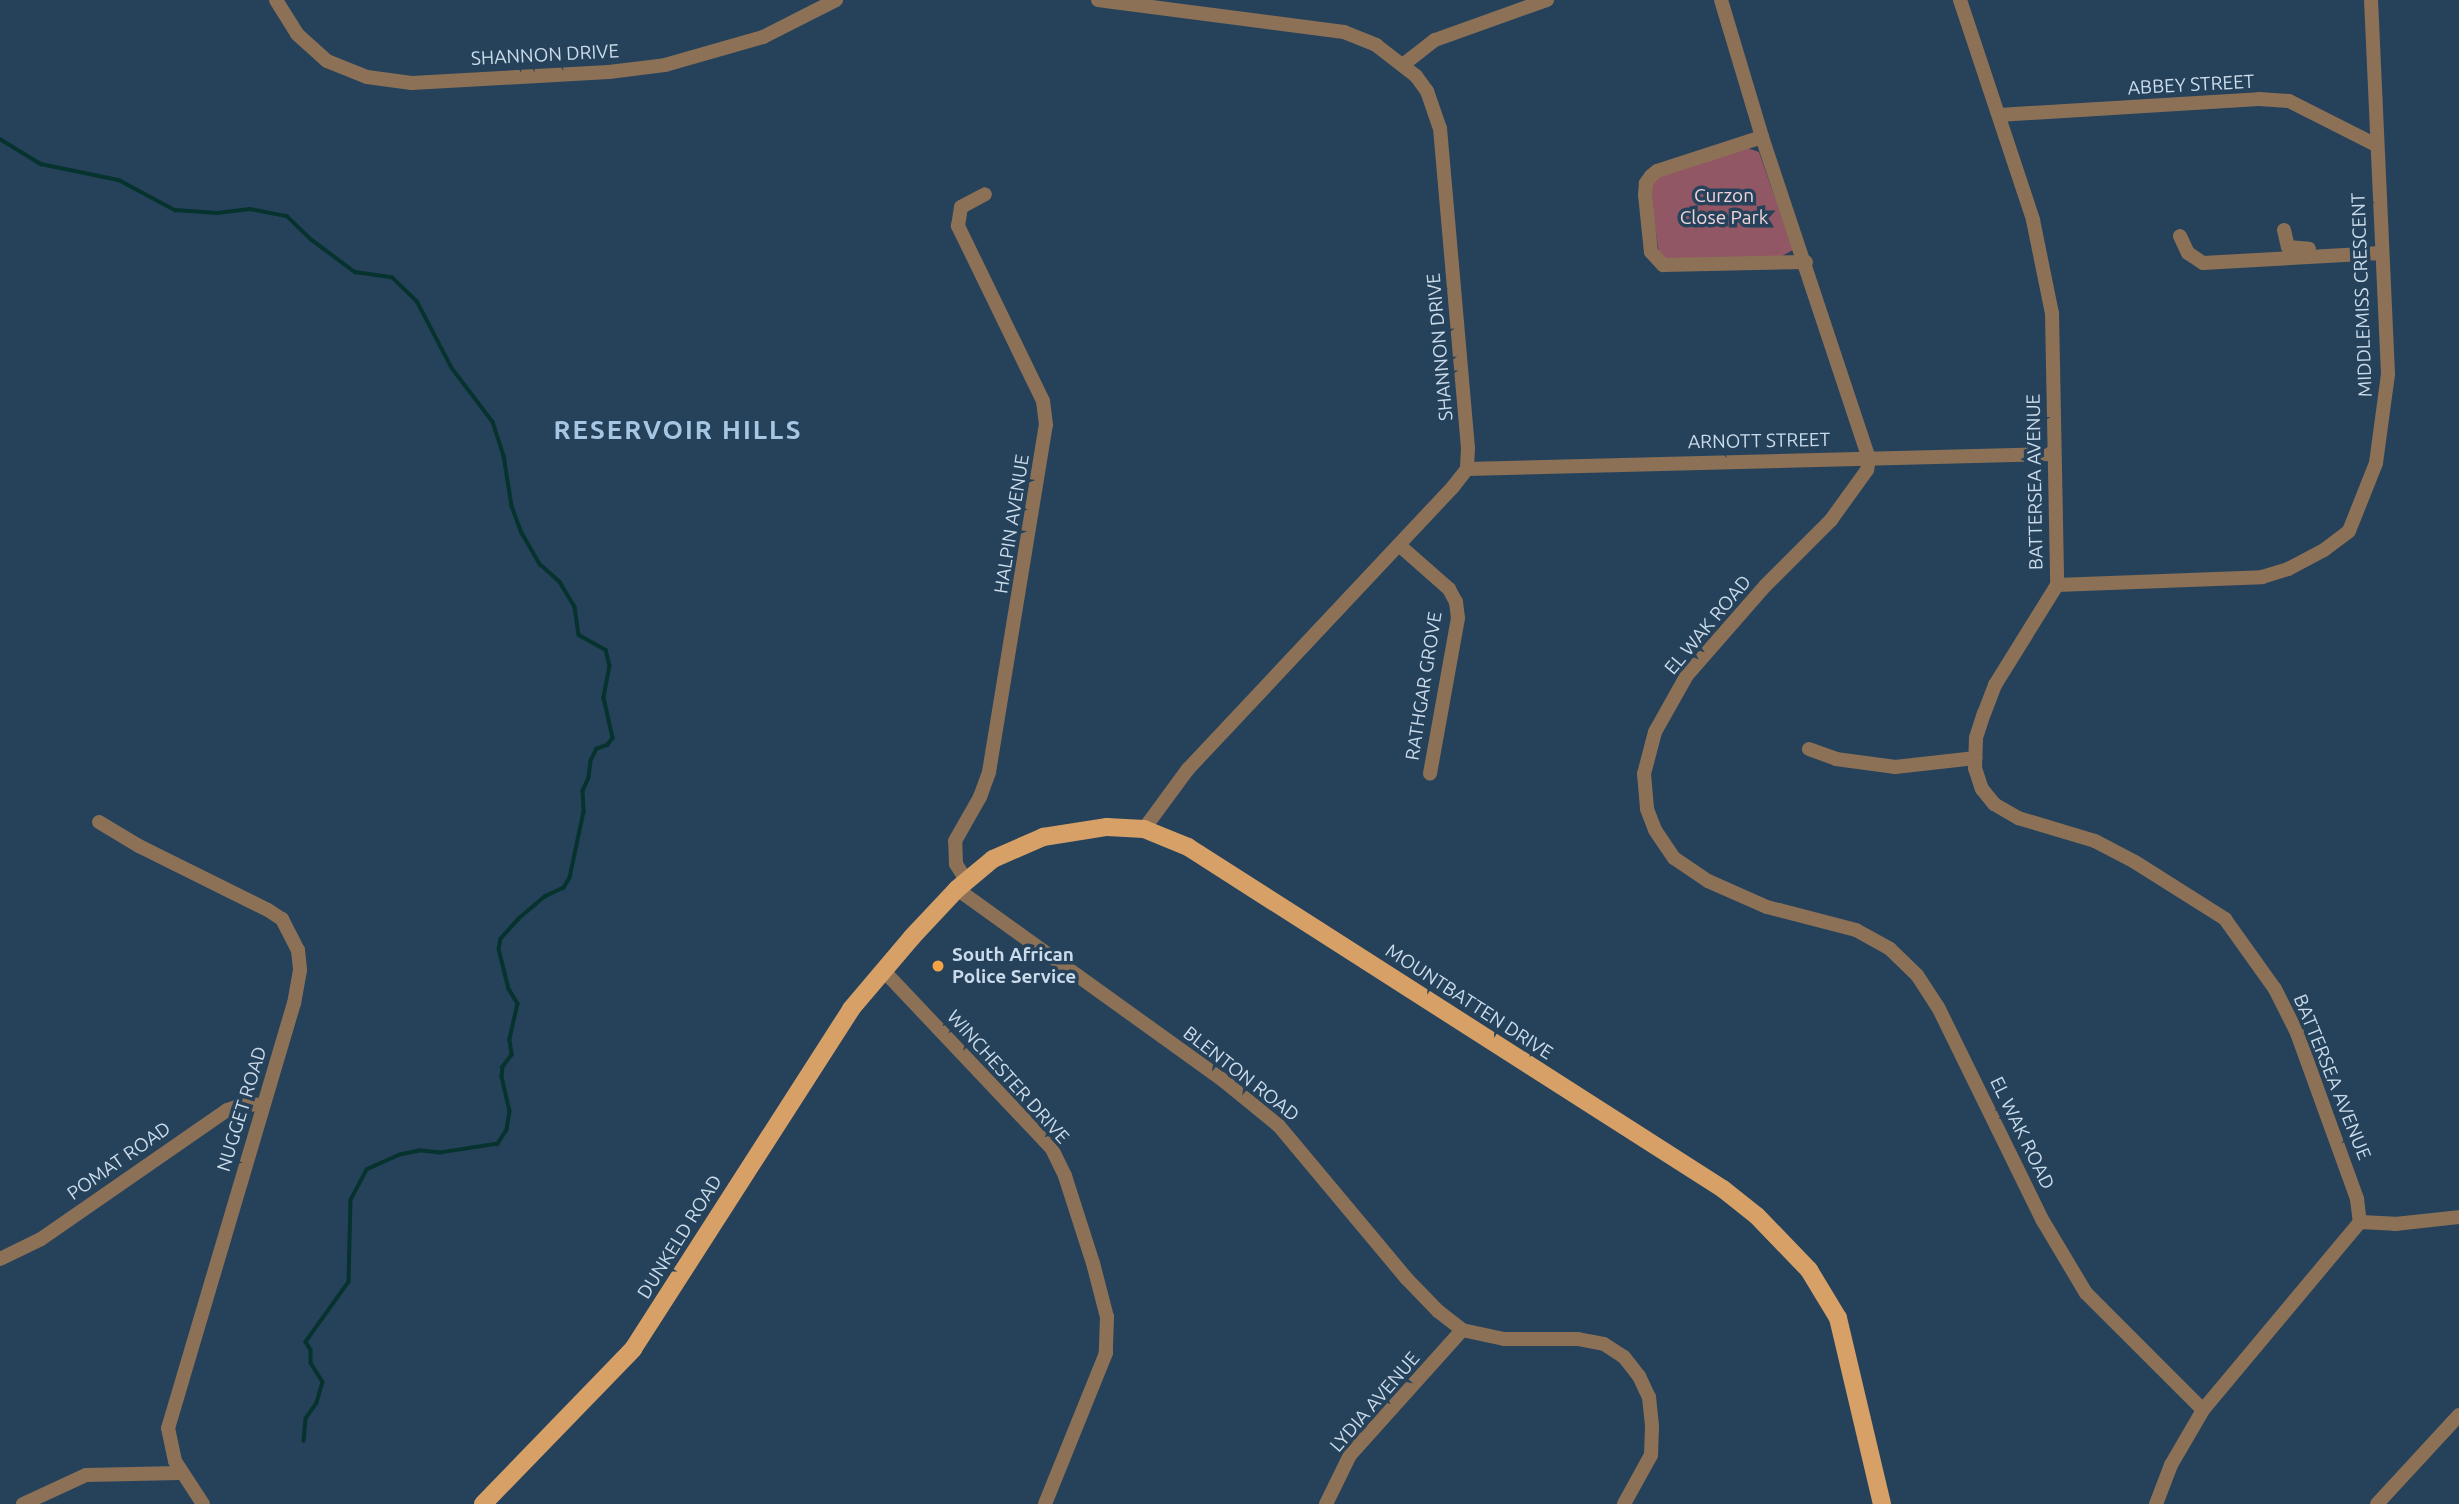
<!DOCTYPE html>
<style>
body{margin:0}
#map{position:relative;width:2459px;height:1504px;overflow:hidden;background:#26425b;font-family:Ubuntu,sans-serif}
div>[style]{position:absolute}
.green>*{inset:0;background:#915764}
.stream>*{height:3.5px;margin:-1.75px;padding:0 1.75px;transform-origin:1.75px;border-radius:1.75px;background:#07332f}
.minor>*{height:14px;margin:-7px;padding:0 7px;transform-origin:7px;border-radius:7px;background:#8d7156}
.major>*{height:18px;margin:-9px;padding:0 9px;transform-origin:9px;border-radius:9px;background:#d7a067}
.dots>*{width:19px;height:19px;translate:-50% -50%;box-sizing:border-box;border:4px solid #26425b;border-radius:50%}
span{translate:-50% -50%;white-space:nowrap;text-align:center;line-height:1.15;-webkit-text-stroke:7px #26425b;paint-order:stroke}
.street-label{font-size:19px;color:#cadbea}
.park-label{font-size:19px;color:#f0d6db}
.poi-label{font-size:19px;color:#cadbea;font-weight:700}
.left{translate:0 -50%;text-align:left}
.district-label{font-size:26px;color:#a6c7e4;font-weight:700;letter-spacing:2px}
</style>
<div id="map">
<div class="green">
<div style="clip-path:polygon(1744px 147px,1759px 152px,1793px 250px,1782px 256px,1666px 261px,1659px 253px,1649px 188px,1657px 176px)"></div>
</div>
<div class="stream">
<div style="left:0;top:139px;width:48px;rotate:31.4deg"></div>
<div style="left:41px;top:164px;width:80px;rotate:11.6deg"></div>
<div style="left:119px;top:180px;width:64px;rotate:28.2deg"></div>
<div style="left:175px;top:210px;width:42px;rotate:4.1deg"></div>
<div style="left:217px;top:213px;width:33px;rotate:-7deg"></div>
<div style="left:250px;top:209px;width:38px;rotate:11deg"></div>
<div style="left:287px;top:216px;width:35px;rotate:44deg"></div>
<div style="left:312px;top:240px;width:54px;rotate:36.7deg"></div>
<div style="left:355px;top:272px;width:37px;rotate:8deg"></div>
<div style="left:392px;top:277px;width:35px;rotate:44deg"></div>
<div style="left:417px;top:301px;width:76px;rotate:62.4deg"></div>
<div style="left:452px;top:368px;width:68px;rotate:52.8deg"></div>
<div style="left:493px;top:422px;width:36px;rotate:72deg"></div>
<div style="left:504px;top:456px;width:51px;rotate:80.9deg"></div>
<div style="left:512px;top:506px;width:29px;rotate:70deg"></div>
<div style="left:522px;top:533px;width:36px;rotate:60deg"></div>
<div style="left:540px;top:564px;width:27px;rotate:42deg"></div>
<div style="left:560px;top:582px;width:29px;rotate:59deg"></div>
<div style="left:575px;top:607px;width:28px;rotate:82deg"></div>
<div style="left:579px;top:635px;width:31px;rotate:29deg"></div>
<div style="left:606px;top:650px;width:16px;rotate:76deg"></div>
<div style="left:610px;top:666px;width:33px;rotate:101deg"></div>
<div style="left:604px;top:698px;width:41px;rotate:77.3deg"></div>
<div style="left:613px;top:738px;width:9px;rotate:126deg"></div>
<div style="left:608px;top:745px;width:12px;rotate:160deg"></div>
<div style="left:597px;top:749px;width:13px;rotate:117deg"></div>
<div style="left:591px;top:761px;width:17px;rotate:97deg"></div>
<div style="left:589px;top:778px;width:14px;rotate:115deg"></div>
<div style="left:583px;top:791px;width:21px;rotate:87deg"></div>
<div style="left:584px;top:812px;width:67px;rotate:102deg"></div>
<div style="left:570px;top:878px;width:12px;rotate:121deg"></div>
<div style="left:564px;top:888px;width:21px;rotate:155deg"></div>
<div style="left:545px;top:897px;width:34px;rotate:140deg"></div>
<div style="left:519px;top:919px;width:27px;rotate:132deg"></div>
<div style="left:501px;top:939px;width:10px;rotate:101deg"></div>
<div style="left:499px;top:949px;width:41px;rotate:76deg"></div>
<div style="left:509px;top:989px;width:17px;rotate:59deg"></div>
<div style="left:518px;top:1004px;width:37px;rotate:103deg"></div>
<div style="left:510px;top:1040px;width:15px;rotate:82deg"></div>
<div style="left:512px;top:1055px;width:15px;rotate:127deg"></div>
<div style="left:503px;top:1067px;width:10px;rotate:96deg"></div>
<div style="left:502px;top:1077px;width:35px;rotate:77deg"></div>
<div style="left:510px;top:1111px;width:19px;rotate:99deg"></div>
<div style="left:507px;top:1130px;width:17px;rotate:123deg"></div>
<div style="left:498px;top:1144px;width:59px;rotate:171.2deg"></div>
<div style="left:440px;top:1153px;width:20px;rotate:-174deg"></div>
<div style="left:420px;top:1151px;width:20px;rotate:169deg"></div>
<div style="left:400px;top:1155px;width:36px;rotate:156deg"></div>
<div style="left:367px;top:1170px;width:34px;rotate:118deg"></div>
<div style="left:351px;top:1200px;width:82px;rotate:91.4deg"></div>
<div style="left:349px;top:1282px;width:74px;rotate:125.6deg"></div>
<div style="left:306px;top:1342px;width:9px;rotate:58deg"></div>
<div style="left:311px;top:1350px;width:13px;rotate:90deg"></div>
<div style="left:311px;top:1363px;width:22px;rotate:58deg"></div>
<div style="left:323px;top:1382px;width:22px;rotate:106deg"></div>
<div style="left:317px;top:1403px;width:19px;rotate:125deg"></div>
<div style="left:306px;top:1419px;width:22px;rotate:95deg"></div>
</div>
<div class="minor">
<div style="left:276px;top:0;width:40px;rotate:58deg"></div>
<div style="left:297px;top:34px;width:40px;rotate:42deg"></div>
<div style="left:327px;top:61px;width:43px;rotate:21.8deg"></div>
<div style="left:367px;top:77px;width:45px;rotate:7.6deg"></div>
<div style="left:412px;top:83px;width:197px;rotate:-3.2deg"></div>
<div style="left:609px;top:72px;width:56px;rotate:-7.1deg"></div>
<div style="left:665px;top:65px;width:102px;rotate:-15.9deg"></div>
<div style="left:763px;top:37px;width:82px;rotate:-26.9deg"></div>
<div style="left:1098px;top:0;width:248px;rotate:7.4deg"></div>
<div style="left:1344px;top:32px;width:35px;rotate:22deg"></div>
<div style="left:1376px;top:45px;width:51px;rotate:37.8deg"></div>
<div style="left:1416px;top:76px;width:19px;rotate:54deg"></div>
<div style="left:1427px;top:91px;width:39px;rotate:71deg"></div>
<div style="left:1440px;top:128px;width:321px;rotate:85deg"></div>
<div style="left:1468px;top:448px;width:21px;rotate:93deg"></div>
<div style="left:1467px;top:469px;width:24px;rotate:128deg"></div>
<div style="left:1452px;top:488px;width:386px;rotate:133.2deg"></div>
<div style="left:1188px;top:769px;width:74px;rotate:126.3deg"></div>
<div style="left:1721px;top:0;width:143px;rotate:73.3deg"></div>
<div style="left:1762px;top:137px;width:339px;rotate:71.6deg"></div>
<div style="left:1869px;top:459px;width:11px;rotate:100deg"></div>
<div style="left:1867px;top:470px;width:62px;rotate:125.8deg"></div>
<div style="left:1831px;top:520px;width:93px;rotate:135deg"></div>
<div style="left:1765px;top:586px;width:118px;rotate:131.2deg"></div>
<div style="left:1687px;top:675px;width:65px;rotate:119.3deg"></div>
<div style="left:1655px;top:732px;width:43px;rotate:104.7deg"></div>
<div style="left:1644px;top:774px;width:35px;rotate:85deg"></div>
<div style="left:1647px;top:809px;width:22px;rotate:69deg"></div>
<div style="left:1655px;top:830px;width:34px;rotate:56deg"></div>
<div style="left:1674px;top:858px;width:41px;rotate:34.1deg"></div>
<div style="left:1708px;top:881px;width:64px;rotate:23.8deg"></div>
<div style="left:1767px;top:907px;width:92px;rotate:14.5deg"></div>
<div style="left:1856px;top:930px;width:39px;rotate:29deg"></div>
<div style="left:1890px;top:949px;width:37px;rotate:44deg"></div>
<div style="left:1917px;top:975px;width:38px;rotate:57deg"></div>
<div style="left:1938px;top:1007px;width:238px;rotate:63.9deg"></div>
<div style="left:2043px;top:1221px;width:84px;rotate:59.2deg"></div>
<div style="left:2086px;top:1293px;width:165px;rotate:45deg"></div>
<div style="left:1960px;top:0;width:232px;rotate:71.6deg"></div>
<div style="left:2033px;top:220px;width:95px;rotate:78.5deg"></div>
<div style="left:2052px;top:313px;width:272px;rotate:88.9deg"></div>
<div style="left:2057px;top:585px;width:118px;rotate:121.8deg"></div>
<div style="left:1995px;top:685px;width:30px;rotate:111deg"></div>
<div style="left:1984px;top:713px;width:26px;rotate:108deg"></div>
<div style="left:1976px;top:738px;width:30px;rotate:92deg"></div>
<div style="left:1975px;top:768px;width:22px;rotate:72deg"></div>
<div style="left:1982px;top:789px;width:19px;rotate:51deg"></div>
<div style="left:1994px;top:804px;width:28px;rotate:30deg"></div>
<div style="left:2018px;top:818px;width:80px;rotate:16.6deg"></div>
<div style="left:2095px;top:841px;width:45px;rotate:27.7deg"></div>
<div style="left:2135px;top:862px;width:107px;rotate:32.3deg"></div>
<div style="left:2225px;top:919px;width:86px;rotate:54.5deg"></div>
<div style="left:2275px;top:989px;width:49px;rotate:63.4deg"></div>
<div style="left:2297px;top:1033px;width:177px;rotate:70.1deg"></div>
<div style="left:2357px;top:1199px;width:23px;rotate:83deg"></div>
<div style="left:2360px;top:1222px;width:245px;rotate:129.9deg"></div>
<div style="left:2203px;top:1410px;width:64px;rotate:120.2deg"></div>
<div style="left:2171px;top:1465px;width:42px;rotate:111deg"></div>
<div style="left:1404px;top:64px;width:39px;rotate:-38deg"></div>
<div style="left:1435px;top:40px;width:119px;rotate:-19.7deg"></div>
<div style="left:1999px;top:115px;width:260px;rotate:-3.5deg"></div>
<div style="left:2259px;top:99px;width:30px;rotate:4deg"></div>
<div style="left:2289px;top:101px;width:97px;rotate:26.8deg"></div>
<div style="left:1762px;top:137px;width:110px;rotate:162.1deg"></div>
<div style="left:1657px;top:171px;width:8px;rotate:140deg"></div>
<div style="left:1651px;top:176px;width:9px;rotate:126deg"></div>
<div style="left:1646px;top:183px;width:12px;rotate:95deg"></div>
<div style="left:1645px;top:195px;width:57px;rotate:84deg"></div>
<div style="left:1651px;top:252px;width:18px;rotate:47deg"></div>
<div style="left:1663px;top:265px;width:143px;rotate:-1.2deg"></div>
<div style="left:2284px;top:230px;width:17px;rotate:77deg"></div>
<div style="left:2288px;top:247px;width:21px;rotate:5deg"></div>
<div style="left:2180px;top:236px;width:19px;rotate:65deg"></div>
<div style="left:2188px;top:253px;width:18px;rotate:34deg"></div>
<div style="left:2203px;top:263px;width:178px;rotate:-3.2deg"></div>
<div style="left:1467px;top:469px;width:586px;rotate:-1.47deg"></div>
<div style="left:1399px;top:545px;width:67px;rotate:41.3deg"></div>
<div style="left:1449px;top:589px;width:15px;rotate:62deg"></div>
<div style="left:1456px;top:602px;width:16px;rotate:83deg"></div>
<div style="left:1458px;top:618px;width:158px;rotate:100.2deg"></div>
<div style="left:2057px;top:585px;width:205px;rotate:-2.2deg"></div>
<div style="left:2262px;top:577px;width:27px;rotate:-17deg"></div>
<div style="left:2288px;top:569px;width:41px;rotate:-27.8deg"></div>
<div style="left:2324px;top:550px;width:31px;rotate:-37deg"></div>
<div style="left:2349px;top:531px;width:73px;rotate:-68.3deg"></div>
<div style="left:2376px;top:463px;width:90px;rotate:-82.3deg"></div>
<div style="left:2388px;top:374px;width:374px;rotate:-92.6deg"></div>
<div style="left:1809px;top:749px;width:29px;rotate:20deg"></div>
<div style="left:1836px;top:759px;width:60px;rotate:7.7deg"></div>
<div style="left:1895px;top:767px;width:81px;rotate:-6.4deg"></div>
<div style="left:99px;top:822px;width:47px;rotate:31deg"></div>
<div style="left:139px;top:846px;width:144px;rotate:26.4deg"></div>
<div style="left:268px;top:910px;width:17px;rotate:33deg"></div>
<div style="left:282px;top:919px;width:35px;rotate:63deg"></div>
<div style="left:298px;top:950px;width:20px;rotate:84deg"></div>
<div style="left:300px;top:970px;width:34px;rotate:100deg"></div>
<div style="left:294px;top:1003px;width:443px;rotate:106.5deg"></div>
<div style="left:168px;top:1428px;width:34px;rotate:78deg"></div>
<div style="left:175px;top:1461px;width:51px;rotate:56.9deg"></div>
<div style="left:966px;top:880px;width:19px;rotate:-122deg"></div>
<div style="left:956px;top:864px;width:23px;rotate:-92deg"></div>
<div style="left:955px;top:841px;width:51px;rotate:-60.4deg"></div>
<div style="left:980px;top:797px;width:27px;rotate:-70deg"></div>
<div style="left:989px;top:772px;width:352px;rotate:-80.7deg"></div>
<div style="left:1046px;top:425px;width:24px;rotate:-97deg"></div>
<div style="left:1043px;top:401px;width:195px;rotate:-115.9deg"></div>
<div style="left:958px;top:226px;width:19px;rotate:-81deg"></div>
<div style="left:961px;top:207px;width:27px;rotate:-28deg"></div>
<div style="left:957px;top:889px;width:329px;rotate:35.7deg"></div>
<div style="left:1224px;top:1081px;width:71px;rotate:39.3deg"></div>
<div style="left:1279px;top:1126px;width:199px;rotate:50.1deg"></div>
<div style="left:1407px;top:1279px;width:45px;rotate:45.9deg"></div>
<div style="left:1438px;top:1311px;width:31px;rotate:38deg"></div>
<div style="left:1462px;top:1330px;width:43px;rotate:12.1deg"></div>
<div style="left:1504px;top:1339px;width:74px"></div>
<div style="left:1578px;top:1339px;width:26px;rotate:11deg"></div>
<div style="left:1604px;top:1344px;width:24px;rotate:33deg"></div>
<div style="left:1624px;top:1357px;width:24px;rotate:52deg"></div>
<div style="left:1639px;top:1376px;width:23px;rotate:65deg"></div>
<div style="left:1649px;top:1397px;width:30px;rotate:84deg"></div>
<div style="left:1652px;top:1427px;width:28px;rotate:92deg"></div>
<div style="left:1651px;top:1455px;width:56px;rotate:118.9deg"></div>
<div style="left:883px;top:970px;width:246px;rotate:46.6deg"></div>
<div style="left:1052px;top:1149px;width:30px;rotate:64deg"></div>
<div style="left:1065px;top:1176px;width:91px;rotate:72.2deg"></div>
<div style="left:1093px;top:1263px;width:56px;rotate:75.5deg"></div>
<div style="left:1107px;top:1317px;width:36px;rotate:92deg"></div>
<div style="left:1106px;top:1353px;width:163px;rotate:112deg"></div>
<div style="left:2360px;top:1222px;width:35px;rotate:3deg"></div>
<div style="left:2395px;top:1224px;width:64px;rotate:-6.2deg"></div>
<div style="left:0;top:1259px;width:46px;rotate:-26deg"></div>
<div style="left:41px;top:1239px;width:226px;rotate:-34.7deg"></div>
<div style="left:227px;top:1110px;width:18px;rotate:-19deg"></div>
<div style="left:244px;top:1104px;width:19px;rotate:3deg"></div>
<div style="left:23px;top:1504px;width:69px;rotate:-24.7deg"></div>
<div style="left:86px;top:1475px;width:94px;rotate:-1.2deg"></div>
<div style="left:1326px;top:1504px;width:55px;rotate:-63.9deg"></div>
<div style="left:1350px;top:1455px;width:168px;rotate:-48.1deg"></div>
<div style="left:2377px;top:1504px;width:121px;rotate:-47.3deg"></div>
</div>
<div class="major">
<div style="left:483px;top:1504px;width:216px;rotate:-45.9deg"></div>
<div style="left:633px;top:1349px;width:404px;rotate:-57.3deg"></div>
<div style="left:851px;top:1009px;width:94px;rotate:-49.7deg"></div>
<div style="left:912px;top:937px;width:66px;rotate:-46.8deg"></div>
<div style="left:957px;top:889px;width:47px;rotate:-39.8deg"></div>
<div style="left:993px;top:859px;width:55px;rotate:-23.7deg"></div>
<div style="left:1043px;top:837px;width:65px;rotate:-8.9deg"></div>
<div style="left:1107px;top:827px;width:37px;rotate:3deg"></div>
<div style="left:1144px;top:829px;width:48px;rotate:22.2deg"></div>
<div style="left:1188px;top:847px;width:635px;rotate:32.59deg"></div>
<div style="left:1723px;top:1189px;width:43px;rotate:38.5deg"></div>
<div style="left:1757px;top:1216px;width:75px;rotate:46.1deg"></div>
<div style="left:1809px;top:1270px;width:56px;rotate:58.9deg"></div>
<div style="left:1838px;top:1318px;width:191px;rotate:76.7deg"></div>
</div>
<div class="dots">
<div style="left:938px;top:966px;background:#f5a346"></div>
</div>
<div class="street-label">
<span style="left:545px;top:55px;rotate:-3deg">SHANNON DRIVE</span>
<span style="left:2191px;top:85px;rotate:-3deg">ABBEY STREET</span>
<span style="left:2362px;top:295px;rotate:-92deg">MIDDLEMISS CRESCENT</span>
<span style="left:1440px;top:347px;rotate:-95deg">SHANNON DRIVE</span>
<span style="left:1759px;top:441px;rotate:-1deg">ARNOTT STREET</span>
<span style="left:2035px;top:482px;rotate:-91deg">BATTERSEA AVENUE</span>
<span style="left:1012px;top:524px;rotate:-81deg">HALPIN AVENUE</span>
<span style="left:1708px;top:625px;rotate:-50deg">EL WAK ROAD</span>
<span style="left:1424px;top:686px;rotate:-81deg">RATHGAR GROVE</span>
<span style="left:1469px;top:1002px;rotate:33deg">MOUNTBATTEN DRIVE</span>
<span style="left:1241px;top:1074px;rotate:38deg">BLENTON ROAD</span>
<span style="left:1008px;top:1077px;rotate:48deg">WINCHESTER DRIVE</span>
<span style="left:2332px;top:1077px;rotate:68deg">BATTERSEA AVENUE</span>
<span style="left:242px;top:1109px;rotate:-73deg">NUGGET ROAD</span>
<span style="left:2022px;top:1133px;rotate:64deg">EL WAK ROAD</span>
<span style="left:119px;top:1161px;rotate:-35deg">POMAT ROAD</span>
<span style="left:680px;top:1237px;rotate:-58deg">DUNKELD ROAD</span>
<span style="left:1375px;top:1402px;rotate:-49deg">LYDIA AVENUE</span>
</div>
<div class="park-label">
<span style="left:1724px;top:207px">Curzon<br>Close Park</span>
</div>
<div class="poi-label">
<span class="left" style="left:952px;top:966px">South African<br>Police Service</span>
</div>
<div class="district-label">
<span style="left:678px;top:430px">RESERVOIR HILLS</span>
</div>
</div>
